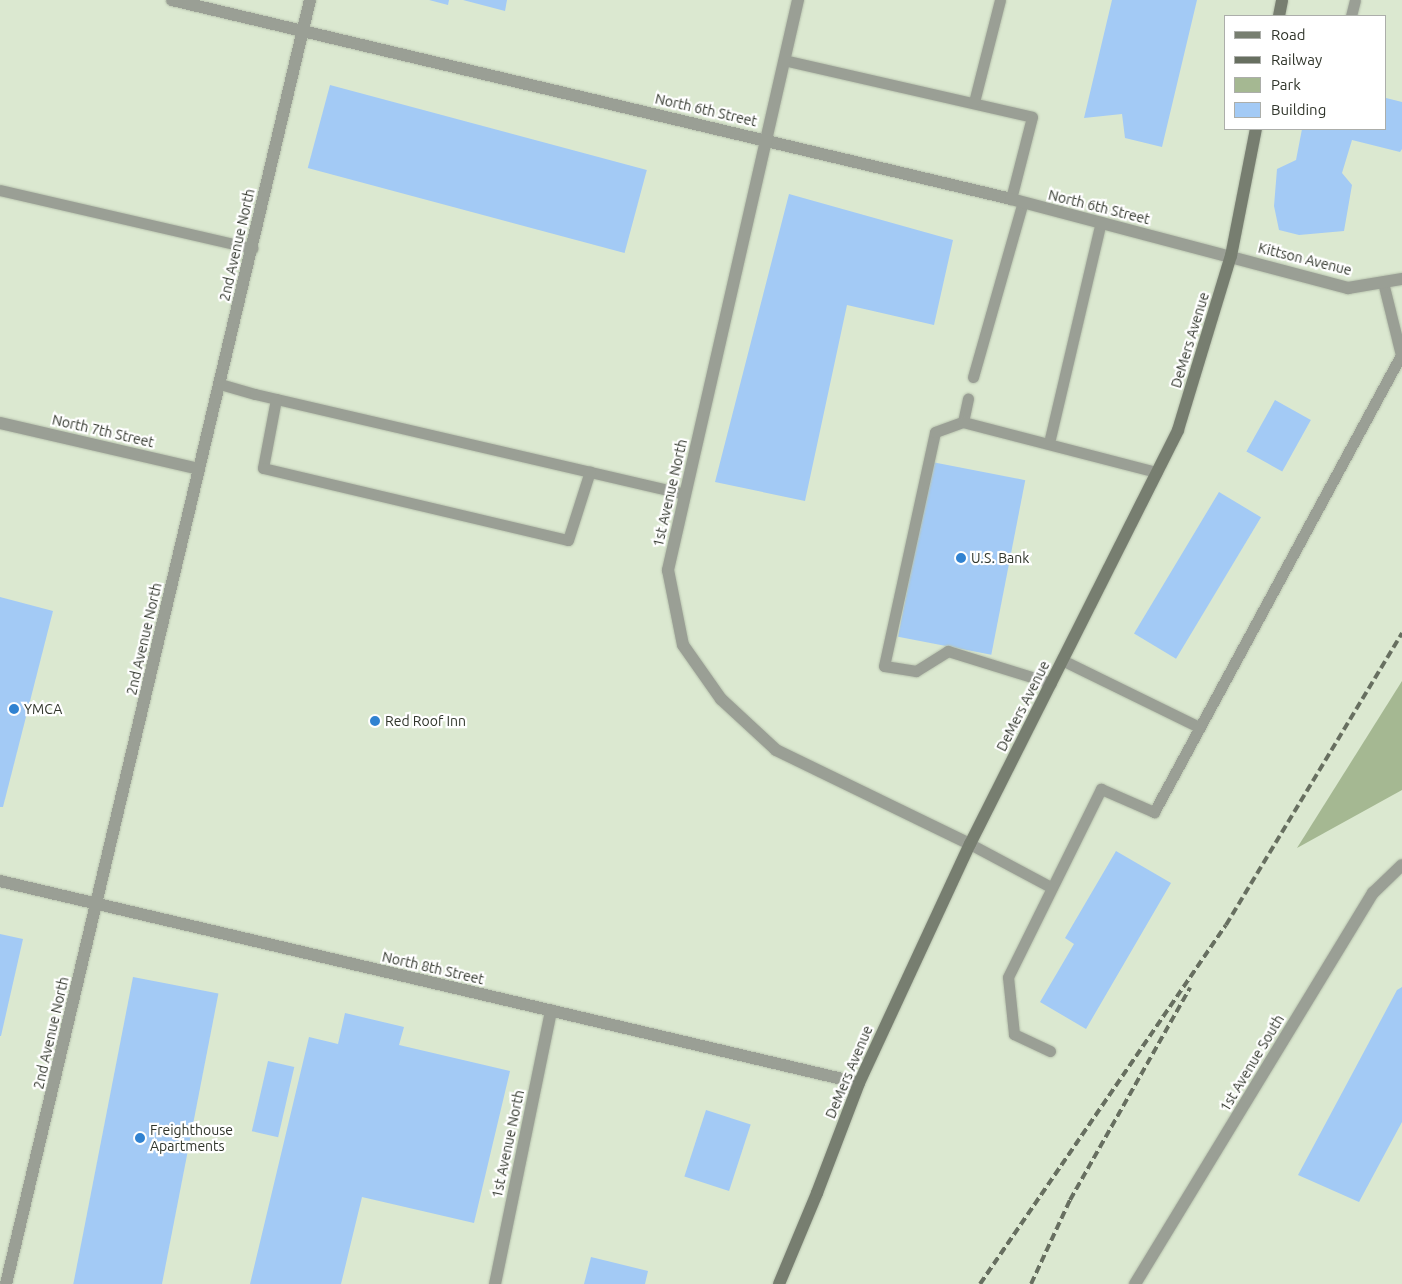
<!DOCTYPE html>
<style>
body{margin:0}
#map{position:relative;width:1402px;height:1284px;overflow:hidden;background:#dbe8d0;font-family:Ubuntu,sans-serif}
div>[style]{position:absolute}
.green>*{inset:0;background:#a5b892}
.building>*{inset:0;background:#a3caf5;transform-origin:0 0}
.roads{filter:drop-shadow(0 0 1px #b9c4af) drop-shadow(0 0 1px #b9c4af)}
.service>*{height:11px;margin:-5.5px;padding:0 5.5px;transform-origin:5.5px;border-radius:5.5px;background:#9a9f95}
.minor>*{height:12px;margin:-6px;padding:0 6px;transform-origin:6px;border-radius:6px;background:#9a9f95}
.secondary>*{height:12px;margin:-6px;padding:0 6px;transform-origin:6px;border-radius:6px;background:#777e70}
.rail>*{height:4px;margin-top:-2px;transform-origin:0;background:repeating-linear-gradient(90deg,#676f60 0 8px,transparent 0 12px)}
.dots>*{width:14px;height:14px;translate:-50% -50%;box-sizing:border-box;border:2px solid #fff;border-radius:50%}
span{translate:-50% -50%;white-space:nowrap;text-align:center;line-height:1.15;-webkit-text-stroke:4.5px #fff;paint-order:stroke}
.street-label{font-size:14px;color:#30352b}
.poi-label{font-size:14px;color:#30352b}
.left{translate:0 -50%;text-align:left}
.legend{position:absolute;left:1224px;top:15px;width:162px;height:115px;box-sizing:border-box;background:#fff;border:1px solid #acaeaa;margin:0;padding:6px 9px;list-style:none;font-size:15px;color:#30352b}
.legend li{display:flex;align-items:center;gap:10px;height:25px}
.legend b{width:25px;border:1px solid #acaeaa}
</style>
<div id="map">
<div class="green">
<div style="clip-path:polygon(1402px 681px,1402px 790px,1297px 848px)"></div>
</div>
<div class="building">
<div style="clip-path:polygon(429px 0,449px 0,448px 5px)"></div>
<div style="clip-path:polygon(463px 0,507px 0,505px 11px)"></div>
<div style="clip-path:polygon(1112px 0,1197px 0,1162px 147px,1125px 138px,1122px 114px,1084px 118px)"></div>
<div style="left:330px;top:85px;width:328px;height:86px;rotate:15deg"></div>
<div style="clip-path:polygon(1386px 98px,1402px 102px,1402px 149px,1400px 152px,1352px 140px,1342px 173px,1352px 185px,1344px 231px,1299px 235px,1279px 230px,1274px 206px,1277px 169px,1296px 160px,1302px 129px,1386px 129px)"></div>
<div style="clip-path:polygon(789px 194px,953px 240px,934px 325px,847px 305px,805px 501px,715px 482px)"></div>
<div style="left:1275px;top:400px;width:41px;height:59px;rotate:29deg"></div>
<div style="left:932px;top:462px;width:95px;height:178px;rotate:11deg"></div>
<div style="left:1219px;top:492px;width:49px;height:165px;rotate:31deg"></div>
<div style="clip-path:polygon(0 597px,53px 611px,3px 807px,0 807px)"></div>
<div style="clip-path:polygon(1116px 851px,1171px 883px,1086px 1029px,1040px 1002px,1074px 944px,1065px 938px)"></div>
<div style="clip-path:polygon(0 934px,23px 939px,1px 1036px,0 1036px)"></div>
<div style="left:133px;top:977px;width:87px;height:316px;rotate:11deg"></div>
<div style="clip-path:polygon(1402px 987px,1402px 1122px,1359px 1202px,1298px 1175px,1397px 990px)"></div>
<div style="clip-path:polygon(345px 1013px,404px 1027px,399px 1045px,510px 1071px,474px 1223px,362px 1197px,341px 1284px,250px 1284px,309px 1037px,338px 1044px)"></div>
<div style="left:268px;top:1061px;width:27px;height:72px;rotate:13deg"></div>
<div style="left:706px;top:1110px;width:47px;height:70px;rotate:18deg"></div>
<div style="clip-path:polygon(591px 1257px,648px 1271px,645px 1284px,584px 1284px)"></div>
</div>
<div class="roads">
<div class="service">
<div style="left:1351px;top:16px;width:16px;rotate:-76deg"></div>
<div style="left:784px;top:60px;width:254px;rotate:12.9deg"></div>
<div style="left:1032px;top:117px;width:85px;rotate:104.4deg"></div>
<div style="left:974px;top:102px;width:105px;rotate:-75.7deg"></div>
<div style="left:0;top:190px;width:259px;rotate:13deg"></div>
<div style="left:973px;top:377px;width:182px;rotate:-74.1deg"></div>
<div style="left:220px;top:384px;width:36px;rotate:16deg"></div>
<div style="left:255px;top:394px;width:441px;rotate:13.1deg"></div>
<div style="left:276px;top:399px;width:70px;rotate:100.7deg"></div>
<div style="left:263px;top:468px;width:313px;rotate:13.3deg"></div>
<div style="left:568px;top:540px;width:72px;rotate:-72.3deg"></div>
<div style="left:963px;top:422px;width:24px;rotate:-78deg"></div>
<div style="left:1049px;top:443px;width:227px;rotate:-76.8deg"></div>
<div style="left:1062px;top:660px;width:153px;rotate:26.1deg"></div>
<div style="left:1051px;top:683px;width:108px;rotate:-162.7deg"></div>
<div style="left:948px;top:651px;width:38px;rotate:148deg"></div>
<div style="left:916px;top:671px;width:32px;rotate:-171deg"></div>
<div style="left:884px;top:666px;width:239px;rotate:-77.7deg"></div>
<div style="left:935px;top:432px;width:30px;rotate:-20deg"></div>
<div style="left:963px;top:422px;width:200px;rotate:14.5deg"></div>
<div style="left:970px;top:844px;width:92px;rotate:28deg"></div>
<div style="left:1050px;top:1051px;width:40px;rotate:-155deg"></div>
<div style="left:1014px;top:1034px;width:57px;rotate:-96deg"></div>
<div style="left:1008px;top:977px;width:210px;rotate:-63.7deg"></div>
<div style="left:1101px;top:789px;width:58px;rotate:23.5deg"></div>
<div style="left:1154px;top:812px;width:519px;rotate:-61.61deg"></div>
<div style="left:1401px;top:355px;width:75px;rotate:-103.9deg"></div>
</div>
<div class="minor">
<div style="left:172px;top:0;width:862px;rotate:13.34deg"></div>
<div style="left:1011px;top:199px;width:349px;rotate:14.8deg"></div>
<div style="left:1348px;top:288px;width:55px;rotate:-9.5deg"></div>
<div style="left:798px;top:0;width:585px;rotate:102.85deg"></div>
<div style="left:668px;top:570px;width:76px;rotate:78.7deg"></div>
<div style="left:683px;top:645px;width:66px;rotate:54.9deg"></div>
<div style="left:721px;top:699px;width:75px;rotate:42.8deg"></div>
<div style="left:776px;top:750px;width:216px;rotate:25.9deg"></div>
<div style="left:0;top:423px;width:204px;rotate:13deg"></div>
<div style="left:0;top:881px;width:882px;rotate:13.23deg"></div>
<div style="left:6px;top:1284px;width:1319px;rotate:-76.68deg"></div>
<div style="left:495px;top:1284px;width:279px;rotate:-78.4deg"></div>
<div style="left:1135px;top:1284px;width:458px;rotate:-58.7deg"></div>
<div style="left:1373px;top:893px;width:40px;rotate:-44deg"></div>
</div>
<div class="secondary">
<div style="left:1279px;top:16px;width:16px;rotate:-79deg"></div>
<div style="left:779px;top:1284px;width:99px;rotate:-67.3deg"></div>
<div style="left:817px;top:1193px;width:118px;rotate:-69.1deg"></div>
<div style="left:859px;top:1083px;width:264px;rotate:-65.1deg"></div>
<div style="left:970px;top:844px;width:463px;rotate:-63.3deg"></div>
<div style="left:1178px;top:430px;width:182px;rotate:-73.1deg"></div>
<div style="left:1231px;top:256px;width:129px;rotate:-78.9deg"></div>
</div>
</div>
<div class="rail">
<div style="left:980px;top:1284px;width:435px;rotate:-55.6deg"></div>
<div style="left:1226px;top:925px;width:341px;rotate:-58.9deg"></div>
<div style="left:1031px;top:1284px;width:93px;rotate:-65.1deg"></div>
<div style="left:1070px;top:1200px;width:244px;rotate:-60.5deg"></div>
</div>
<div class="dots">
<div style="left:961px;top:558px;background:#3082d1"></div>
<div style="left:14px;top:709px;background:#3082d1"></div>
<div style="left:375px;top:721px;background:#3082d1"></div>
<div style="left:140px;top:1138px;background:#3082d1"></div>
</div>
<div class="street-label">
<span style="left:706px;top:110px;rotate:13deg">North 6th Street</span>
<span style="left:1099px;top:207px;rotate:14deg">North 6th Street</span>
<span style="left:237px;top:245px;rotate:-77deg">2nd Avenue North</span>
<span style="left:1305px;top:259px;rotate:14deg">Kittson Avenue</span>
<span style="left:1190px;top:340px;rotate:-73deg">DeMers Avenue</span>
<span style="left:103px;top:431px;rotate:13deg">North 7th Street</span>
<span style="left:670px;top:493px;rotate:-77deg">1st Avenue North</span>
<span style="left:144px;top:639px;rotate:-77deg">2nd Avenue North</span>
<span style="left:1023px;top:706px;rotate:-63deg">DeMers Avenue</span>
<span style="left:433px;top:968px;rotate:13deg">North 8th Street</span>
<span style="left:51px;top:1033px;rotate:-77deg">2nd Avenue North</span>
<span style="left:1252px;top:1063px;rotate:-59deg">1st Avenue South</span>
<span style="left:849px;top:1072px;rotate:-67deg">DeMers Avenue</span>
<span style="left:508px;top:1144px;rotate:-78deg">1st Avenue North</span>
</div>
<div class="poi-label">
<span class="left" style="left:971px;top:558px">U.S. Bank</span>
<span class="left" style="left:24px;top:709px">YMCA</span>
<span class="left" style="left:385px;top:721px">Red Roof Inn</span>
<span class="left" style="left:150px;top:1138px">Freighthouse<br>Apartments</span>
</div>
<ul class="legend">
<li><b style="height:6px;background:#777e70"></b>Road</li>
<li><b style="height:6px;background:#676f60"></b>Railway</li>
<li><b style="height:14px;background:#a5b892"></b>Park</li>
<li><b style="height:14px;background:#a3caf5"></b>Building</li>
</ul>
</div>
